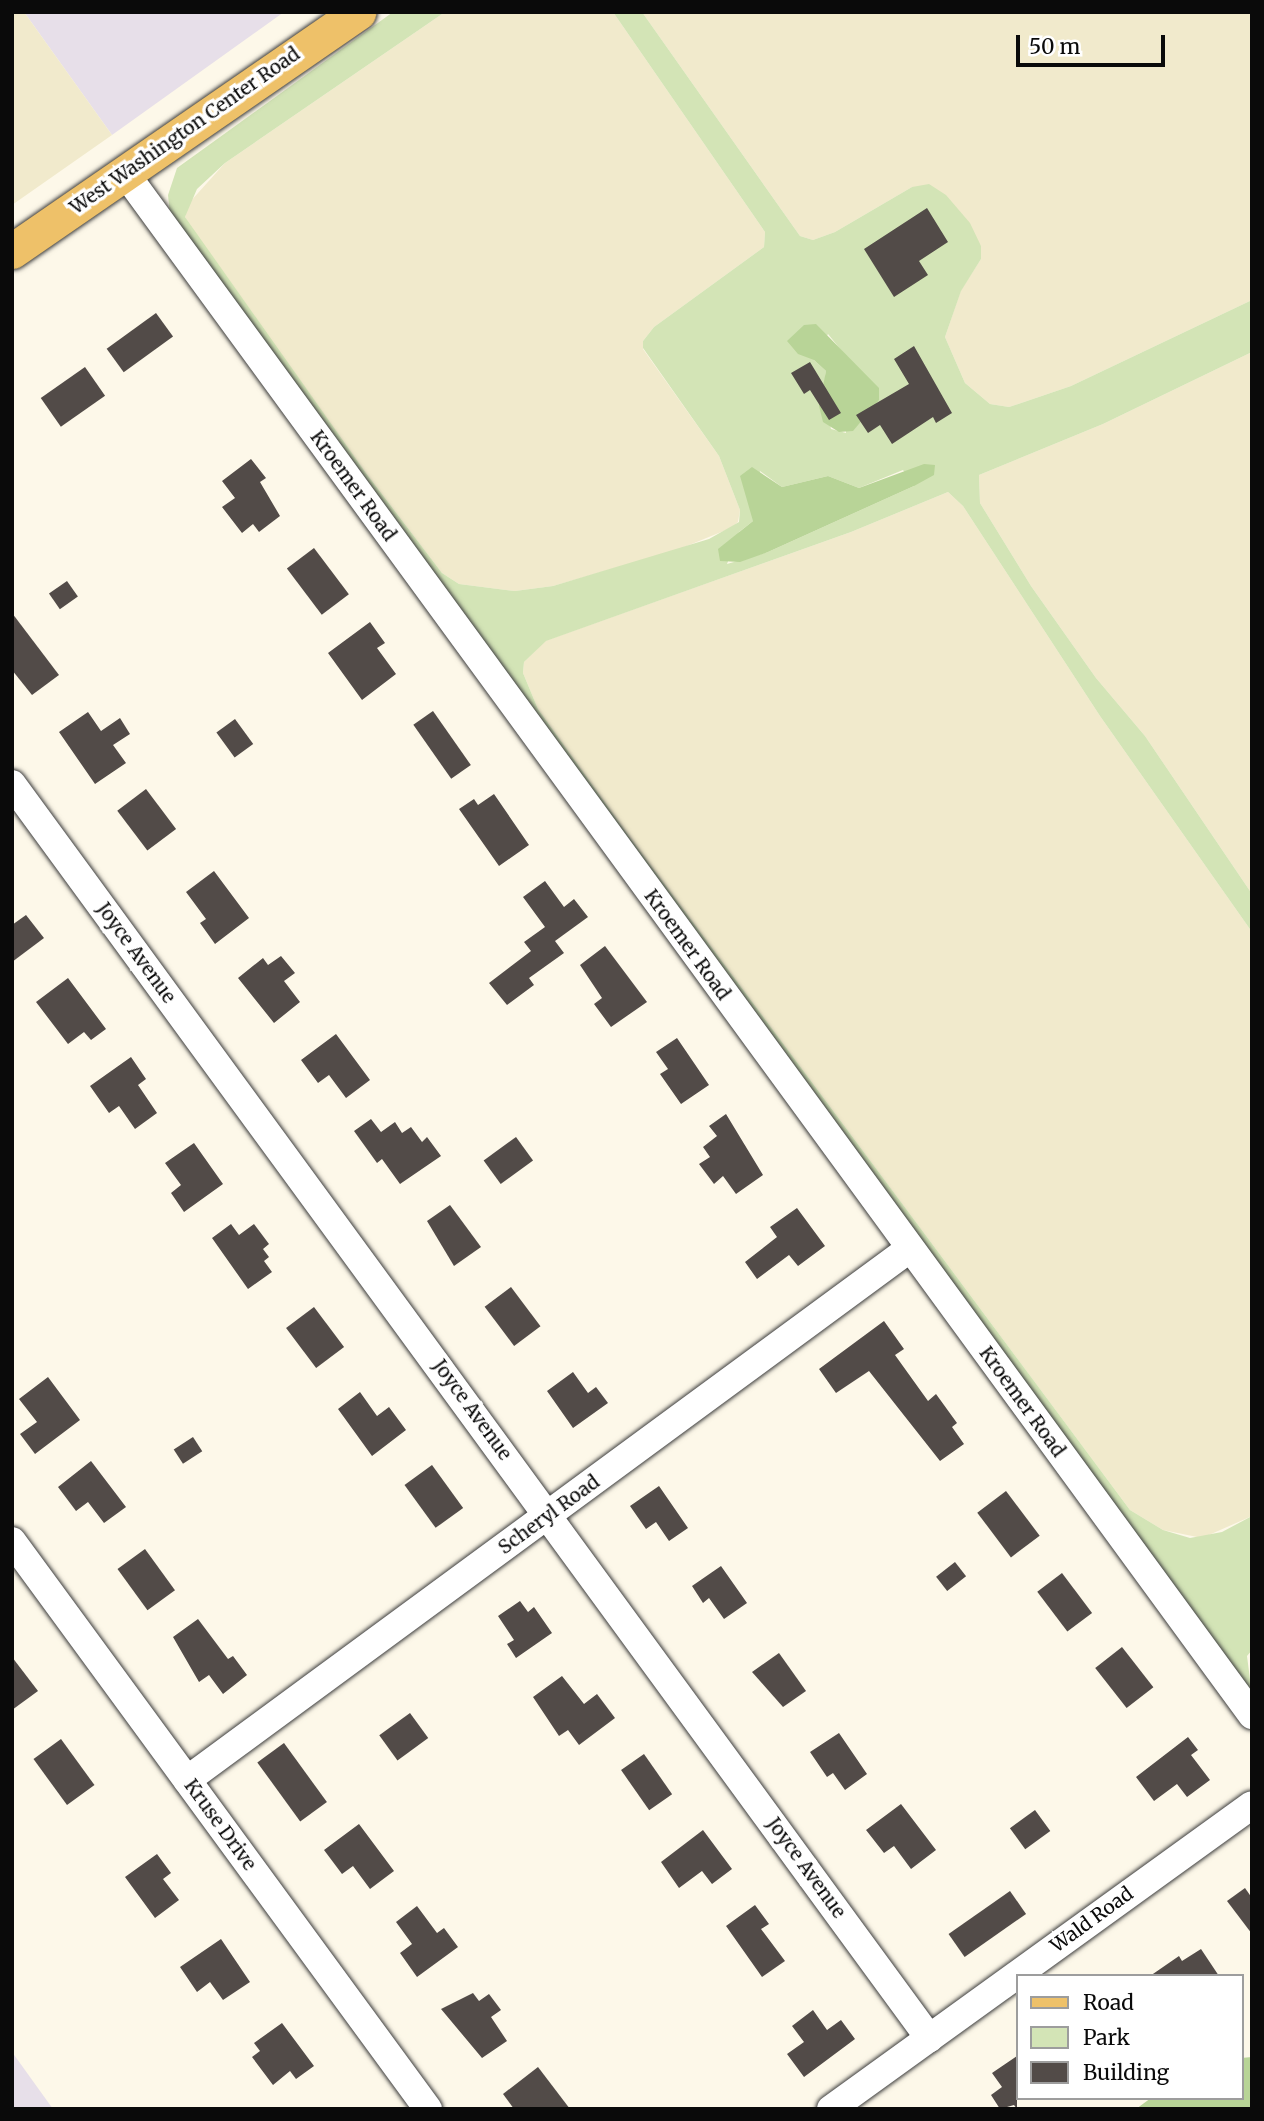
<!DOCTYPE html>
<style>
body{margin:0}
#map{position:relative;width:1264px;height:2121px;overflow:hidden;background:#fdf8e9;font-family:Merriweather,serif}
div>[style]{position:absolute}
.industrial>*{inset:0;background:#e7dfe9}
.farmland>*{inset:0;background:#f1eacc}
.green>*{inset:0;background:#d3e4b6}
.forest>*{inset:0;background:#b8d497}
.building>*{inset:0;background:#524b48;transform-origin:0 0}
.roads{filter:drop-shadow(0 0 2px #3d3d3d) drop-shadow(0 0 2px #3d3d3d)}
.minor>*{height:28px;margin:-14px;padding:0 14px;transform-origin:14px;border-radius:14px;background:#fff}
.major>*{height:35px;margin:-17.5px;padding:0 17.5px;transform-origin:17.5px;border-radius:17.5px;background:#eec169}
span{translate:-50% -50%;white-space:nowrap;text-align:center;line-height:1.15;-webkit-text-stroke:7px #fff;paint-order:stroke}
.street-label{font-size:19px;color:#0a0a0a}
.frame{position:absolute;inset:0;border:14px solid #0a0a0a;pointer-events:none}
.legend{position:absolute;left:1016px;top:1974px;width:228px;height:126px;box-sizing:border-box;background:#fff;border:2px solid #9d9d9d;margin:0;padding:9px 12px;list-style:none;font-size:21px;color:#0a0a0a}
.legend li{display:flex;align-items:center;gap:14px;height:35px}
.legend b{width:35px;border:2px solid #9d9d9d}
.scale{position:absolute;left:1016px;top:35px;width:149px;height:32px;box-sizing:border-box;border:4px solid #0a0a0a;border-top:0;padding-left:9px;font-size:21px;line-height:24px;white-space:nowrap;color:#0a0a0a;-webkit-text-stroke:5px #fff;paint-order:stroke}
</style>
<div id="map">
<div class="industrial">
<div style="clip-path:polygon(24px 12px,284px 12px,112px 135px)"></div>
<div style="clip-path:polygon(12px 2052px,53px 2109px,12px 2109px)"></div>
</div>
<div class="farmland">
<div style="clip-path:polygon(12px 12px,24px 12px,112px 135px,12px 205px)"></div>
<div style="clip-path:polygon(445px 12px,613px 12px,765px 232px,764px 247px,654px 327px,643px 341px,643px 349px,719px 456px,740px 510px,738px 522px,731px 528px,677px 550px,553px 586px,515px 591px,459px 584px,442px 573px,366px 473px,193px 232px,185px 217px,189px 203px,225px 163px)"></div>
<div style="clip-path:polygon(642px 12px,1252px 12px,1252px 300px,1071px 386px,1009px 407px,990px 404px,965px 383px,945px 337px,961px 290px,981px 259px,981px 246px,912px 187px,835px 232px,813px 240px,800px 236px)"></div>
<div style="clip-path:polygon(1252px 352px,1252px 894px,1145px 736px,1096px 678px,1031px 586px,980px 503px,979px 475px,1103px 424px)"></div>
<div style="clip-path:polygon(948px 492px,963px 506px,1100px 716px,1252px 932px,1252px 1516px,1202px 1538px,1163px 1530px,1130px 1510px,631px 839px,538px 709px,523px 673px,524px 662px,545px 641px,851px 532px)"></div>
</div>
<div class="green">
<div style="clip-path:polygon(evenodd,393px 12px,445px 12px,225px 163px,197px 189px,185px 217px,366px 473px,442px 573px,459px 584px,515px 591px,553px 586px,709px 539px,739px 522px,740px 510px,719px 456px,643px 348px,643px 341px,654px 327px,764px 247px,765px 232px,613px 12px,642px 12px,800px 236px,813px 240px,835px 232px,912px 187px,929px 184px,946px 195px,970px 223px,981px 246px,981px 259px,961px 291px,945px 337px,965px 383px,990px 404px,1009px 407px,1071px 386px,1252px 300px,1252px 352px,1103px 424px,979px 475px,980px 503px,1031px 586px,1096px 678px,1145px 736px,1252px 894px,1252px 932px,1100px 716px,963px 506px,948px 492px,851px 532px,546px 641px,524px 662px,523px 673px,538px 709px,631px 839px,1130px 1510px,1163px 1530px,1190px 1538px,1222px 1532px,1252px 1516px,1252px 1650px,1247px 1656px,1252px 1695px,170px 215px,168px 195px,177px 168px,393px 12px,828px 334px,845px 355px,846px 433px,831px 429px,823px 393px,826px 371px,814px 360px,828px 334px,393px 12px,903px 470px,914px 486px,768px 552px,727px 564px,739px 532px,753px 521px,760px 471px,782px 487px,828px 476px,859px 488px,903px 470px)"></div>
</div>
<div class="forest">
<div style="clip-path:polygon(816px 324px,879px 388px,879px 400px,853px 431px,839px 432px,823px 422px,819px 406px,826px 371px,814px 360px,798px 354px,787px 341px,804px 325px)"></div>
<div style="clip-path:polygon(924px 464px,935px 465px,934px 475px,914px 486px,768px 552px,740px 562px,720px 561px,718px 549px,753px 521px,740px 476px,752px 467px,782px 487px,828px 476px,859px 488px)"></div>
<div style="clip-path:polygon(1252px 2057px,1252px 2109px,1136px 2109px,1151px 2098px,1241px 2098px,1241px 2058px)"></div>
</div>
<div class="building">
<div style="clip-path:polygon(927px 208px,948px 242px,919px 261px,928px 275px,894px 297px,864px 249px)"></div>
<div style="left:156px;top:313px;width:29px;height:61px;rotate:54deg"></div>
<div style="clip-path:polygon(914px 346px,952px 413px,936px 423px,933px 417px,892px 444px,880px 425px,868px 433px,856px 415px,909px 384px,894px 359px)"></div>
<div style="clip-path:polygon(810px 362px,841px 413px,829px 420px,810px 390px,804px 394px,791px 373px)"></div>
<div style="left:85px;top:367px;width:35px;height:54px;rotate:55deg"></div>
<div style="clip-path:polygon(251px 459px,266px 478px,260px 482px,280px 516px,259px 532px,253px 524px,242px 533px,222px 507px,235px 498px,222px 481px)"></div>
<div style="left:314px;top:548px;width:58px;height:34px;rotate:53deg"></div>
<div style="left:67px;top:581px;width:19px;height:22px;rotate:55deg"></div>
<div style="clip-path:polygon(12px 613px,59px 675px,32px 695px,12px 670px)"></div>
<div style="clip-path:polygon(370px 622px,385px 643px,377px 648px,396px 674px,362px 700px,328px 653px)"></div>
<div style="left:433px;top:711px;width:66px;height:24px;rotate:55deg"></div>
<div style="clip-path:polygon(88px 712px,101px 731px,120px 718px,130px 734px,113px 745px,126px 763px,95px 784px,59px 732px)"></div>
<div style="left:235px;top:719px;width:31px;height:23px;rotate:54deg"></div>
<div style="left:146px;top:789px;width:50px;height:36px;rotate:53deg"></div>
<div style="clip-path:polygon(494px 794px,529px 845px,499px 866px,459px 809px,474px 799px,478px 805px)"></div>
<div style="clip-path:polygon(214px 871px,249px 918px,215px 944px,200px 923px,206px 919px,186px 892px)"></div>
<div style="clip-path:polygon(545px 881px,564px 907px,574px 899px,588px 917px,555px 941px,564px 953px,529px 978px,534px 985px,507px 1005px,489px 983px,531px 951px,524px 942px,545px 927px,523px 897px)"></div>
<div style="clip-path:polygon(26px 915px,44px 938px,12px 962px,12px 925px)"></div>
<div style="clip-path:polygon(605px 946px,647px 1002px,611px 1027px,594px 1004px,602px 998px,580px 965px)"></div>
<div style="clip-path:polygon(281px 956px,295px 973px,284px 981px,300px 1002px,274px 1023px,238px 978px,263px 958px,268px 965px)"></div>
<div style="clip-path:polygon(68px 978px,106px 1029px,91px 1040px,84px 1032px,68px 1044px,36px 1002px)"></div>
<div style="clip-path:polygon(336px 1034px,370px 1080px,346px 1098px,329px 1075px,318px 1083px,301px 1060px)"></div>
<div style="clip-path:polygon(677px 1038px,709px 1085px,681px 1104px,660px 1074px,668px 1069px,656px 1052px)"></div>
<div style="clip-path:polygon(131px 1057px,146px 1079px,138px 1085px,157px 1113px,135px 1129px,119px 1106px,109px 1113px,90px 1086px)"></div>
<div style="clip-path:polygon(726px 1114px,763px 1175px,736px 1194px,723px 1176px,714px 1184px,699px 1164px,710px 1157px,703px 1147px,717px 1136px,709px 1126px)"></div>
<div style="clip-path:polygon(371px 1119px,381px 1132px,395px 1122px,402px 1133px,411px 1127px,422px 1142px,427px 1137px,441px 1156px,400px 1184px,382px 1159px,377px 1163px,354px 1131px)"></div>
<div style="left:516px;top:1137px;width:29px;height:40px;rotate:54deg"></div>
<div style="clip-path:polygon(194px 1143px,223px 1184px,184px 1212px,171px 1193px,181px 1185px,165px 1163px)"></div>
<div style="clip-path:polygon(450px 1205px,481px 1247px,454px 1266px,427px 1221px)"></div>
<div style="clip-path:polygon(797px 1208px,825px 1246px,798px 1266px,789px 1255px,757px 1279px,745px 1262px,777px 1237px,770px 1227px)"></div>
<div style="clip-path:polygon(231px 1224px,239px 1235px,254px 1224px,269px 1244px,263px 1249px,269px 1257px,264px 1261px,272px 1272px,248px 1289px,212px 1238px)"></div>
<div style="left:511px;top:1287px;width:49px;height:33px;rotate:53deg"></div>
<div style="left:314px;top:1307px;width:50px;height:35px;rotate:53deg"></div>
<div style="clip-path:polygon(884px 1321px,904px 1349px,895px 1355px,928px 1401px,936px 1394px,957px 1423px,952px 1427px,964px 1444px,940px 1461px,869px 1371px,836px 1393px,819px 1369px)"></div>
<div style="clip-path:polygon(573px 1372px,588px 1393px,596px 1387px,608px 1403px,573px 1428px,547px 1391px)"></div>
<div style="clip-path:polygon(48px 1377px,80px 1420px,35px 1454px,20px 1434px,37px 1422px,19px 1399px)"></div>
<div style="clip-path:polygon(360px 1392px,377px 1416px,389px 1407px,406px 1430px,372px 1456px,338px 1409px)"></div>
<div style="left:193px;top:1437px;width:17px;height:23px;rotate:57deg"></div>
<div style="clip-path:polygon(91px 1461px,126px 1507px,104px 1523px,88px 1502px,76px 1511px,58px 1487px)"></div>
<div style="left:432px;top:1465px;width:53px;height:34px;rotate:54deg"></div>
<div style="clip-path:polygon(659px 1486px,688px 1528px,669px 1541px,656px 1522px,646px 1529px,630px 1506px)"></div>
<div style="left:1006px;top:1491px;width:56px;height:36px;rotate:53deg"></div>
<div style="left:145px;top:1549px;width:51px;height:34px;rotate:54deg"></div>
<div style="left:955px;top:1562px;width:18px;height:24px;rotate:52deg"></div>
<div style="clip-path:polygon(721px 1566px,747px 1603px,724px 1619px,709px 1598px,703px 1603px,692px 1586px)"></div>
<div style="left:1062px;top:1573px;width:50px;height:31px;rotate:53deg"></div>
<div style="clip-path:polygon(520px 1601px,528px 1612px,534px 1607px,552px 1633px,516px 1658px,507px 1644px,514px 1640px,498px 1616px)"></div>
<div style="clip-path:polygon(198px 1619px,228px 1659px,233px 1656px,247px 1675px,223px 1694px,209px 1675px,199px 1682px,173px 1637px)"></div>
<div style="left:1122px;top:1647px;width:51px;height:34px;rotate:52deg"></div>
<div style="clip-path:polygon(779px 1653px,806px 1691px,783px 1707px,752px 1672px)"></div>
<div style="clip-path:polygon(12px 1657px,38px 1691px,12px 1710px)"></div>
<div style="clip-path:polygon(562px 1676px,584px 1704px,597px 1694px,615px 1718px,579px 1745px,568px 1730px,559px 1736px,533px 1697px)"></div>
<div style="left:410px;top:1713px;width:31px;height:38px;rotate:54deg"></div>
<div style="clip-path:polygon(839px 1733px,867px 1774px,845px 1790px,833px 1773px,827px 1777px,810px 1752px)"></div>
<div style="clip-path:polygon(1188px 1737px,1198px 1750px,1191px 1755px,1210px 1780px,1187px 1797px,1177px 1784px,1154px 1801px,1136px 1777px)"></div>
<div style="left:61px;top:1739px;width:57px;height:34px;rotate:54deg"></div>
<div style="left:284px;top:1743px;width:73px;height:33px;rotate:54deg"></div>
<div style="left:644px;top:1754px;width:49px;height:28px;rotate:55deg"></div>
<div style="clip-path:polygon(901px 1804px,936px 1850px,911px 1869px,894px 1846px,884px 1853px,866px 1830px)"></div>
<div style="left:1035px;top:1810px;width:26px;height:31px;rotate:54deg"></div>
<div style="clip-path:polygon(359px 1824px,394px 1871px,370px 1889px,353px 1866px,342px 1874px,324px 1850px)"></div>
<div style="clip-path:polygon(703px 1830px,732px 1869px,712px 1884px,702px 1871px,679px 1888px,661px 1862px)"></div>
<div style="clip-path:polygon(157px 1854px,171px 1873px,163px 1879px,179px 1900px,155px 1918px,125px 1877px)"></div>
<div style="clip-path:polygon(1245px 1888px,1252px 1898px,1252px 1934px,1227px 1901px)"></div>
<div style="left:1010px;top:1891px;width:28px;height:75px;rotate:55deg"></div>
<div style="clip-path:polygon(755px 1905px,769px 1924px,761px 1929px,785px 1961px,762px 1977px,726px 1926px)"></div>
<div style="clip-path:polygon(417px 1906px,437px 1933px,444px 1928px,458px 1947px,417px 1977px,400px 1953px,412px 1944px,396px 1922px)"></div>
<div style="clip-path:polygon(221px 1939px,250px 1982px,223px 2000px,210px 1982px,197px 1992px,180px 1967px)"></div>
<div style="clip-path:polygon(1201px 1949px,1219px 1976px,1150px 1976px,1179px 1956px,1182px 1961px)"></div>
<div style="clip-path:polygon(473px 1993px,479px 2001px,489px 1994px,501px 2010px,491px 2017px,507px 2041px,482px 2058px,441px 2009px)"></div>
<div style="clip-path:polygon(813px 2010px,827px 2030px,841px 2020px,855px 2039px,804px 2077px,787px 2054px,804px 2042px,792px 2026px)"></div>
<div style="clip-path:polygon(282px 2023px,314px 2066px,296px 2079px,290px 2071px,273px 2085px,252px 2057px,260px 2051px,254px 2043px)"></div>
<div style="clip-path:polygon(1017px 2056px,1017px 2109px,1014px 2105px,1000px 2109px,991px 2095px,1002px 2087px,992px 2073px)"></div>
<div style="clip-path:polygon(538px 2067px,570px 2109px,514px 2109px,503px 2094px)"></div>
</div>
<div class="roads">
<div class="minor">
<div style="left:125px;top:173px;width:1910px;rotate:53.84deg"></div>
<div style="left:12px;top:784px;width:1554px;rotate:53.82deg"></div>
<div style="left:12px;top:1541px;width:704px;rotate:53.78deg"></div>
<div style="left:187px;top:1780px;width:896px;rotate:-36.33deg"></div>
<div style="left:831px;top:2109px;width:519px;rotate:-35.83deg"></div>
</div>
<div class="major">
<div style="left:12px;top:251px;width:421px;rotate:-34.6deg"></div>
</div>
</div>
<div class="street-label">
<span style="left:185px;top:131px;rotate:-35deg">West Washington Center Road</span>
<span style="left:353px;top:486px;rotate:54deg">Kroemer Road</span>
<span style="left:687px;top:945px;rotate:54deg">Kroemer Road</span>
<span style="left:136px;top:953px;rotate:54deg">Joyce Avenue</span>
<span style="left:1022px;top:1402px;rotate:54deg">Kroemer Road</span>
<span style="left:472px;top:1410px;rotate:54deg">Joyce Avenue</span>
<span style="left:549px;top:1515px;rotate:-36deg">Scheryl Road</span>
<span style="left:220px;top:1825px;rotate:54deg">Kruse Drive</span>
<span style="left:806px;top:1868px;rotate:54deg">Joyce Avenue</span>
<span style="left:1092px;top:1920px;rotate:-36deg">Wald Road</span>
</div>
<div class="frame"></div>
<ul class="legend">
<li><b style="height:9px;background:#eec169"></b>Road</li>
<li><b style="height:19px;background:#d3e4b6"></b>Park</li>
<li><b style="height:19px;background:#524b48"></b>Building</li>
</ul>
<div class="scale">50 m</div>
</div>
